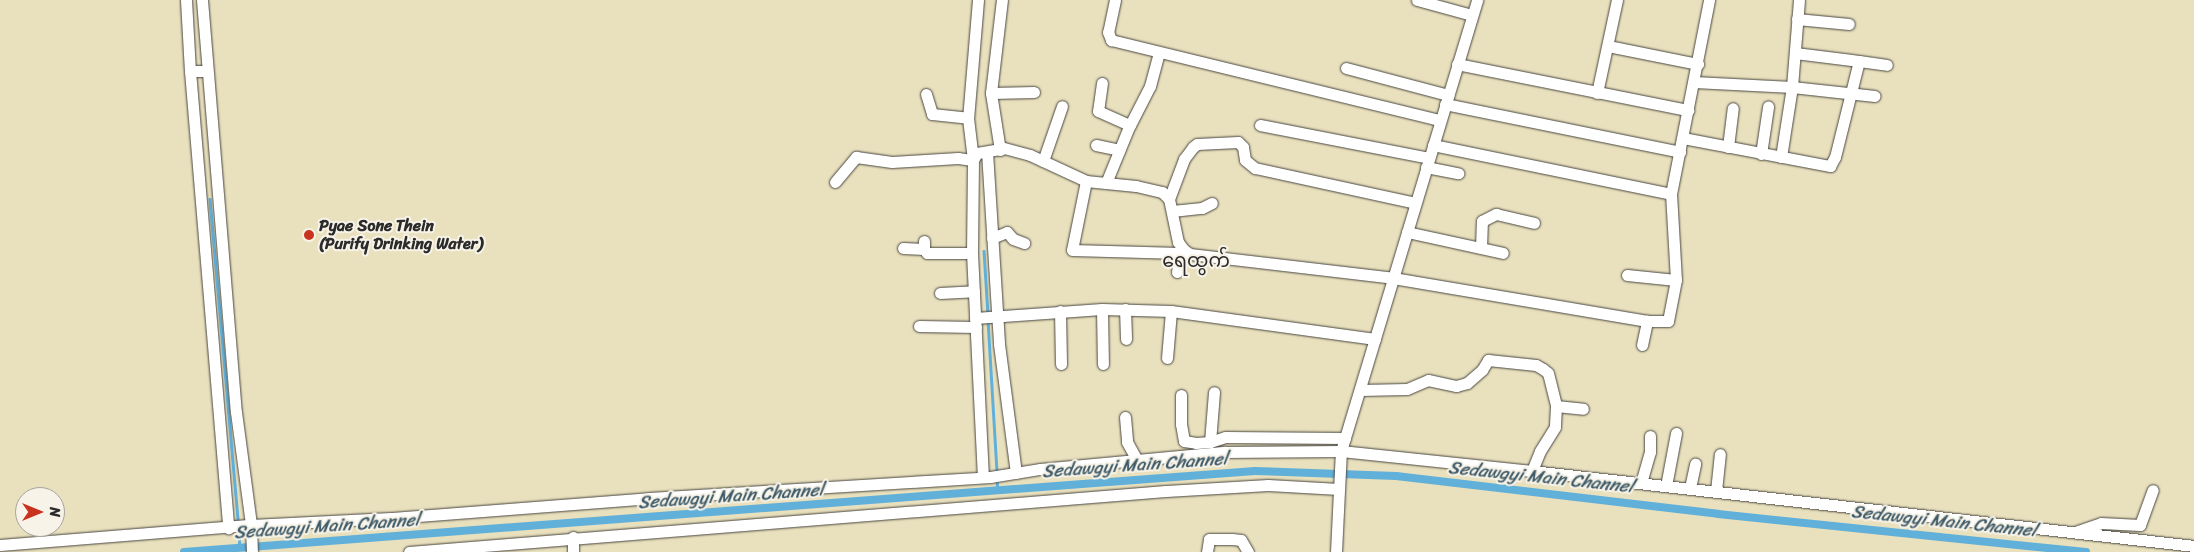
<!DOCTYPE html>
<meta charset="utf-8">
<style>
body{margin:0}
#map{position:relative;width:2194px;height:552px;overflow:hidden;background:#e9e0bd;font-family:Sriracha,"Noto Sans Myanmar",sans-serif}
div>[style]{position:absolute}
.stream>*{height:2.5px;margin:-1.25px;padding:0 1.25px;transform-origin:1.25px;border-radius:1.25px;background:#60b0da}
.canal>*{height:8px;margin:-4px;padding:0 4px;transform-origin:4px;border-radius:4px;background:#60b0da}
.roads{filter:drop-shadow(0 0 1px #484641) drop-shadow(0 0 1px #484641)}
.minor>*{height:11px;margin:-5.5px;padding:0 5.5px;transform-origin:5.5px;border-radius:5.5px;background:#fff}
.dots>*{width:14px;height:14px;translate:-50% -50%;box-sizing:border-box;border:2px solid #f7f3e8;border-radius:50%}
span{translate:-50% -50%;white-space:nowrap;text-align:center;line-height:1.15;-webkit-text-stroke:4px #f7f3e8;paint-order:stroke}
.poi-label{font-size:16px;color:#2b2b2b;font-weight:700}
.left{translate:0 -50%;text-align:left}
.water-label{font-size:18px;color:#3e5a68;font-style:italic}
.quarter-label{font-size:19px;color:#2b2b2b}
.north{position:absolute;left:15px;top:487px;width:50px;height:50px;box-sizing:border-box;background:#f7f3e8;border:1px solid #a5a39c;border-radius:50%;rotate:90deg;font-size:14px;font-weight:700;line-height:20px;text-align:center;color:#2b2b2b}
.north::after{content:'';display:block;margin:auto;width:18px;height:22px;background:#c8321e;clip-path:polygon(50% 0,100% 100%,50% 72%,0 100%)}
</style>
<div id="map">
<div class="stream">
<div style="left:210px;top:199px;width:324px;rotate:85deg"></div>
<div style="left:984px;top:251px;width:64px;rotate:86.4deg"></div>
<div style="left:988px;top:320px;width:152px;rotate:86.6deg"></div>
<div style="left:997px;top:480px;width:11px;rotate:85deg"></div>
<div style="left:239px;top:534px;width:13px;rotate:86deg"></div>
</div>
<div class="canal">
<div style="left:184px;top:552px;width:1074px;rotate:-4.33deg"></div>
<div style="left:1255px;top:471px;width:141px;rotate:2deg"></div>
<div style="left:1396px;top:476px;width:324px;rotate:6.7deg"></div>
<div style="left:1718px;top:514px;width:370px;rotate:5.9deg"></div>
</div>
<div class="roads">
<div class="minor">
<div style="left:186px;top:0;width:71px;rotate:86.8deg"></div>
<div style="left:190px;top:71px;width:16px"></div>
<div style="left:202px;top:0;width:413px;rotate:85.3deg"></div>
<div style="left:236px;top:412px;width:114px;rotate:82.4deg"></div>
<div style="left:251px;top:525px;width:27px;rotate:88deg"></div>
<div style="left:978px;top:0;width:118px;rotate:94.8deg"></div>
<div style="left:968px;top:118px;width:42px;rotate:83.2deg"></div>
<div style="left:973px;top:160px;width:93px;rotate:90.6deg"></div>
<div style="left:972px;top:253px;width:224px;rotate:87.2deg"></div>
<div style="left:1115px;top:0;width:33px;rotate:102deg"></div>
<div style="left:1108px;top:32px;width:9px;rotate:69deg"></div>
<div style="left:1111px;top:40px;width:339px;rotate:13.7deg"></div>
<div style="left:1417px;top:0;width:57px;rotate:15.3deg"></div>
<div style="left:1797px;top:19px;width:52px;rotate:5.5deg"></div>
<div style="left:1608px;top:46px;width:92px;rotate:11.3deg"></div>
<div style="left:1795px;top:53px;width:64px;rotate:7.1deg"></div>
<div style="left:1457px;top:64px;width:236px;rotate:11.3deg"></div>
<div style="left:1346px;top:68px;width:106px;rotate:14.8deg"></div>
<div style="left:190px;top:71px;width:459px;rotate:85.2deg"></div>
<div style="left:1694px;top:82px;width:98px;rotate:2.9deg"></div>
<div style="left:1792px;top:87px;width:83px;rotate:6.2deg"></div>
<div style="left:1102px;top:83px;width:28px;rotate:98deg"></div>
<div style="left:1098px;top:111px;width:35px;rotate:24deg"></div>
<div style="left:991px;top:93px;width:43px;rotate:-1.3deg"></div>
<div style="left:1597px;top:93px;width:95px;rotate:-77.9deg"></div>
<div style="left:926px;top:94px;width:21px;rotate:73deg"></div>
<div style="left:932px;top:114px;width:36px;rotate:6deg"></div>
<div style="left:1445px;top:104px;width:240px;rotate:11.5deg"></div>
<div style="left:1260px;top:125px;width:172px;rotate:11deg"></div>
<div style="left:1683px;top:138px;width:150px;rotate:10.8deg"></div>
<div style="left:1830px;top:166px;width:10px;rotate:-61deg"></div>
<div style="left:1835px;top:157px;width:99px;rotate:-76deg"></div>
<div style="left:1859px;top:61px;width:28px;rotate:8deg"></div>
<div style="left:1096px;top:145px;width:24px;rotate:12deg"></div>
<div style="left:1433px;top:145px;width:243px;rotate:11.6deg"></div>
<div style="left:1728px;top:147px;width:39px;rotate:-83deg"></div>
<div style="left:1000px;top:150px;width:58px;rotate:-99deg"></div>
<div style="left:991px;top:93px;width:94px;rotate:-83.3deg"></div>
<div style="left:987px;top:152px;width:192px;rotate:86.4deg"></div>
<div style="left:999px;top:344px;width:130px;rotate:82.5deg"></div>
<div style="left:1761px;top:154px;width:48px;rotate:-81.5deg"></div>
<div style="left:1781px;top:157px;width:71px;rotate:-81.1deg"></div>
<div style="left:1792px;top:87px;width:87px;rotate:-85.4deg"></div>
<div style="left:1043px;top:161px;width:58px;rotate:-70.9deg"></div>
<div style="left:1426px;top:167px;width:33px;rotate:11deg"></div>
<div style="left:1086px;top:181px;width:70px;rotate:101.5deg"></div>
<div style="left:1072px;top:250px;width:108px;rotate:1.6deg"></div>
<div style="left:1180px;top:253px;width:5px;rotate:-37deg"></div>
<div style="left:835px;top:182px;width:33px;rotate:-50deg"></div>
<div style="left:856px;top:157px;width:36px;rotate:8deg"></div>
<div style="left:892px;top:162px;width:66px;rotate:-3.5deg"></div>
<div style="left:958px;top:158px;width:15px;rotate:8deg"></div>
<div style="left:973px;top:160px;width:8px;rotate:-60deg"></div>
<div style="left:977px;top:153px;width:27px;rotate:-10deg"></div>
<div style="left:1004px;top:148px;width:27px;rotate:15deg"></div>
<div style="left:1030px;top:155px;width:62px;rotate:24.9deg"></div>
<div style="left:1086px;top:181px;width:50px;rotate:5.7deg"></div>
<div style="left:1136px;top:186px;width:27px;rotate:13deg"></div>
<div style="left:1162px;top:192px;width:10px;rotate:45deg"></div>
<div style="left:1169px;top:199px;width:44px;rotate:78.2deg"></div>
<div style="left:1178px;top:242px;width:10px;rotate:53deg"></div>
<div style="left:1184px;top:250px;width:7px;rotate:34deg"></div>
<div style="left:1190px;top:254px;width:204px;rotate:6.7deg"></div>
<div style="left:1393px;top:278px;width:258px;rotate:9.6deg"></div>
<div style="left:1647px;top:321px;width:21px"></div>
<div style="left:1668px;top:321px;width:42px;rotate:-79deg"></div>
<div style="left:1676px;top:280px;width:86px;rotate:-93.3deg"></div>
<div style="left:1671px;top:194px;width:198px;rotate:-78.9deg"></div>
<div style="left:1106px;top:183px;width:58px;rotate:-67.8deg"></div>
<div style="left:1128px;top:129px;width:48px;rotate:-62.9deg"></div>
<div style="left:1150px;top:86px;width:34px;rotate:-75deg"></div>
<div style="left:1169px;top:199px;width:43px;rotate:-69.4deg"></div>
<div style="left:1184px;top:159px;width:15px;rotate:-53deg"></div>
<div style="left:1193px;top:147px;width:5px;rotate:-37deg"></div>
<div style="left:1197px;top:144px;width:41px;rotate:-2.8deg"></div>
<div style="left:1238px;top:142px;width:7px;rotate:45deg"></div>
<div style="left:1243px;top:147px;width:13px;rotate:81deg"></div>
<div style="left:1245px;top:160px;width:13px;rotate:39deg"></div>
<div style="left:1255px;top:168px;width:164px;rotate:12.3deg"></div>
<div style="left:1172px;top:211px;width:30px;rotate:-6deg"></div>
<div style="left:1202px;top:208px;width:11px;rotate:-27deg"></div>
<div style="left:1407px;top:232px;width:98px;rotate:12.3deg"></div>
<div style="left:992px;top:238px;width:16px;rotate:-22deg"></div>
<div style="left:1007px;top:232px;width:9px;rotate:49deg"></div>
<div style="left:1013px;top:239px;width:12px;rotate:20deg"></div>
<div style="left:924px;top:241px;width:8px;rotate:90deg"></div>
<div style="left:924px;top:249px;width:5px;rotate:53deg"></div>
<div style="left:927px;top:253px;width:45px"></div>
<div style="left:903px;top:248px;width:21px;rotate:3deg"></div>
<div style="left:1481px;top:248px;width:27px;rotate:-88deg"></div>
<div style="left:1482px;top:221px;width:16px;rotate:-27deg"></div>
<div style="left:1496px;top:214px;width:39px;rotate:13deg"></div>
<div style="left:1177px;top:272px;width:19px;rotate:-81deg"></div>
<div style="left:1627px;top:275px;width:49px;rotate:5.8deg"></div>
<div style="left:940px;top:293px;width:34px;rotate:-3deg"></div>
<div style="left:1102px;top:309px;width:55px;rotate:89deg"></div>
<div style="left:1125px;top:309px;width:30px;rotate:88deg"></div>
<div style="left:1060px;top:311px;width:53px;rotate:88.9deg"></div>
<div style="left:975px;top:318px;width:127px;rotate:-4.1deg"></div>
<div style="left:1102px;top:309px;width:69px;rotate:1.7deg"></div>
<div style="left:1171px;top:311px;width:206px;rotate:7.8deg"></div>
<div style="left:919px;top:326px;width:57px;rotate:1deg"></div>
<div style="left:1642px;top:345px;width:25px;rotate:-78deg"></div>
<div style="left:1167px;top:358px;width:47px;rotate:-85.1deg"></div>
<div style="left:1360px;top:390px;width:47px;rotate:-1.2deg"></div>
<div style="left:1407px;top:389px;width:23px;rotate:-23deg"></div>
<div style="left:1428px;top:380px;width:29px;rotate:12deg"></div>
<div style="left:1456px;top:386px;width:11px;rotate:-15deg"></div>
<div style="left:1467px;top:383px;width:20px;rotate:-41deg"></div>
<div style="left:1482px;top:370px;width:12px;rotate:-59deg"></div>
<div style="left:1488px;top:360px;width:48px;rotate:5.9deg"></div>
<div style="left:1536px;top:365px;width:8px;rotate:30deg"></div>
<div style="left:1543px;top:369px;width:6px;rotate:39deg"></div>
<div style="left:1548px;top:373px;width:34px;rotate:76deg"></div>
<div style="left:1556px;top:406px;width:21px;rotate:93deg"></div>
<div style="left:1555px;top:427px;width:28px;rotate:122deg"></div>
<div style="left:1540px;top:451px;width:22px;rotate:112deg"></div>
<div style="left:1181px;top:395px;width:29px;rotate:90deg"></div>
<div style="left:1181px;top:424px;width:17px;rotate:80deg"></div>
<div style="left:1184px;top:441px;width:12px;rotate:9deg"></div>
<div style="left:1196px;top:443px;width:14px;rotate:-4deg"></div>
<div style="left:1210px;top:442px;width:16px;rotate:-18deg"></div>
<div style="left:1225px;top:437px;width:120px;rotate:0.5deg"></div>
<div style="left:1556px;top:406px;width:27px;rotate:6deg"></div>
<div style="left:1125px;top:417px;width:25px;rotate:85deg"></div>
<div style="left:1127px;top:442px;width:21px;rotate:61deg"></div>
<div style="left:1210px;top:442px;width:50px;rotate:-85.4deg"></div>
<div style="left:1641px;top:483px;width:32px;rotate:-74deg"></div>
<div style="left:1650px;top:452px;width:16px;rotate:-90deg"></div>
<div style="left:1666px;top:486px;width:54px;rotate:-79.3deg"></div>
<div style="left:1690px;top:488px;width:25px;rotate:-78deg"></div>
<div style="left:1716px;top:491px;width:37px;rotate:-84deg"></div>
<div style="left:2078px;top:531px;width:24px;rotate:-19deg"></div>
<div style="left:2101px;top:523px;width:39px;rotate:3deg"></div>
<div style="left:2140px;top:525px;width:37px;rotate:-70deg"></div>
<div style="left:573px;top:537px;width:15px;rotate:90deg"></div>
<div style="left:0;top:545px;width:252px;rotate:-4.6deg"></div>
<div style="left:251px;top:525px;width:140px;rotate:-2.9deg"></div>
<div style="left:391px;top:518px;width:259px;rotate:-4.4deg"></div>
<div style="left:649px;top:498px;width:342px;rotate:-3.5deg"></div>
<div style="left:990px;top:477px;width:51px;rotate:-9.1deg"></div>
<div style="left:1040px;top:469px;width:186px;rotate:-5.3deg"></div>
<div style="left:1225px;top:452px;width:116px;rotate:-0.5deg"></div>
<div style="left:1341px;top:451px;width:192px;rotate:6deg"></div>
<div style="left:1532px;top:471px;width:666px;rotate:6.46deg"></div>
<div style="left:409px;top:552px;width:759px;rotate:-4.61deg"></div>
<div style="left:1166px;top:491px;width:102px;rotate:-3.4deg"></div>
<div style="left:1268px;top:485px;width:71px;rotate:3.2deg"></div>
<div style="left:1207px;top:552px;width:13px;rotate:-81deg"></div>
<div style="left:1209px;top:539px;width:23px"></div>
<div style="left:1232px;top:539px;width:9px;rotate:6deg"></div>
<div style="left:1241px;top:540px;width:14px;rotate:60deg"></div>
<div style="left:1336px;top:552px;width:101px;rotate:-87.2deg"></div>
<div style="left:1341px;top:451px;width:471px;rotate:-73.2deg"></div>
</div>
</div>
<div class="dots">
<div style="left:309px;top:235px;background:#c8321e"></div>
</div>
<div class="poi-label">
<span class="left" style="left:319px;top:235px">Pyae Sone Thein<br>(Purify Drinking Water)</span>
</div>
<div class="water-label">
<span style="left:1135px;top:465px;rotate:-4deg">Sedawgyi Main Channel</span>
<span style="left:1541px;top:477px;rotate:6deg">Sedawgyi Main Channel</span>
<span style="left:731px;top:496px;rotate:-4deg">Sedawgyi Main Channel</span>
<span style="left:1944px;top:521px;rotate:6deg">Sedawgyi Main Channel</span>
<span style="left:327px;top:526px;rotate:-4deg">Sedawgyi Main Channel</span>
</div>
<div class="quarter-label">
<span style="left:1196px;top:261px">ရေထွက်</span>
</div>
<div class="north">N</div>
</div>
